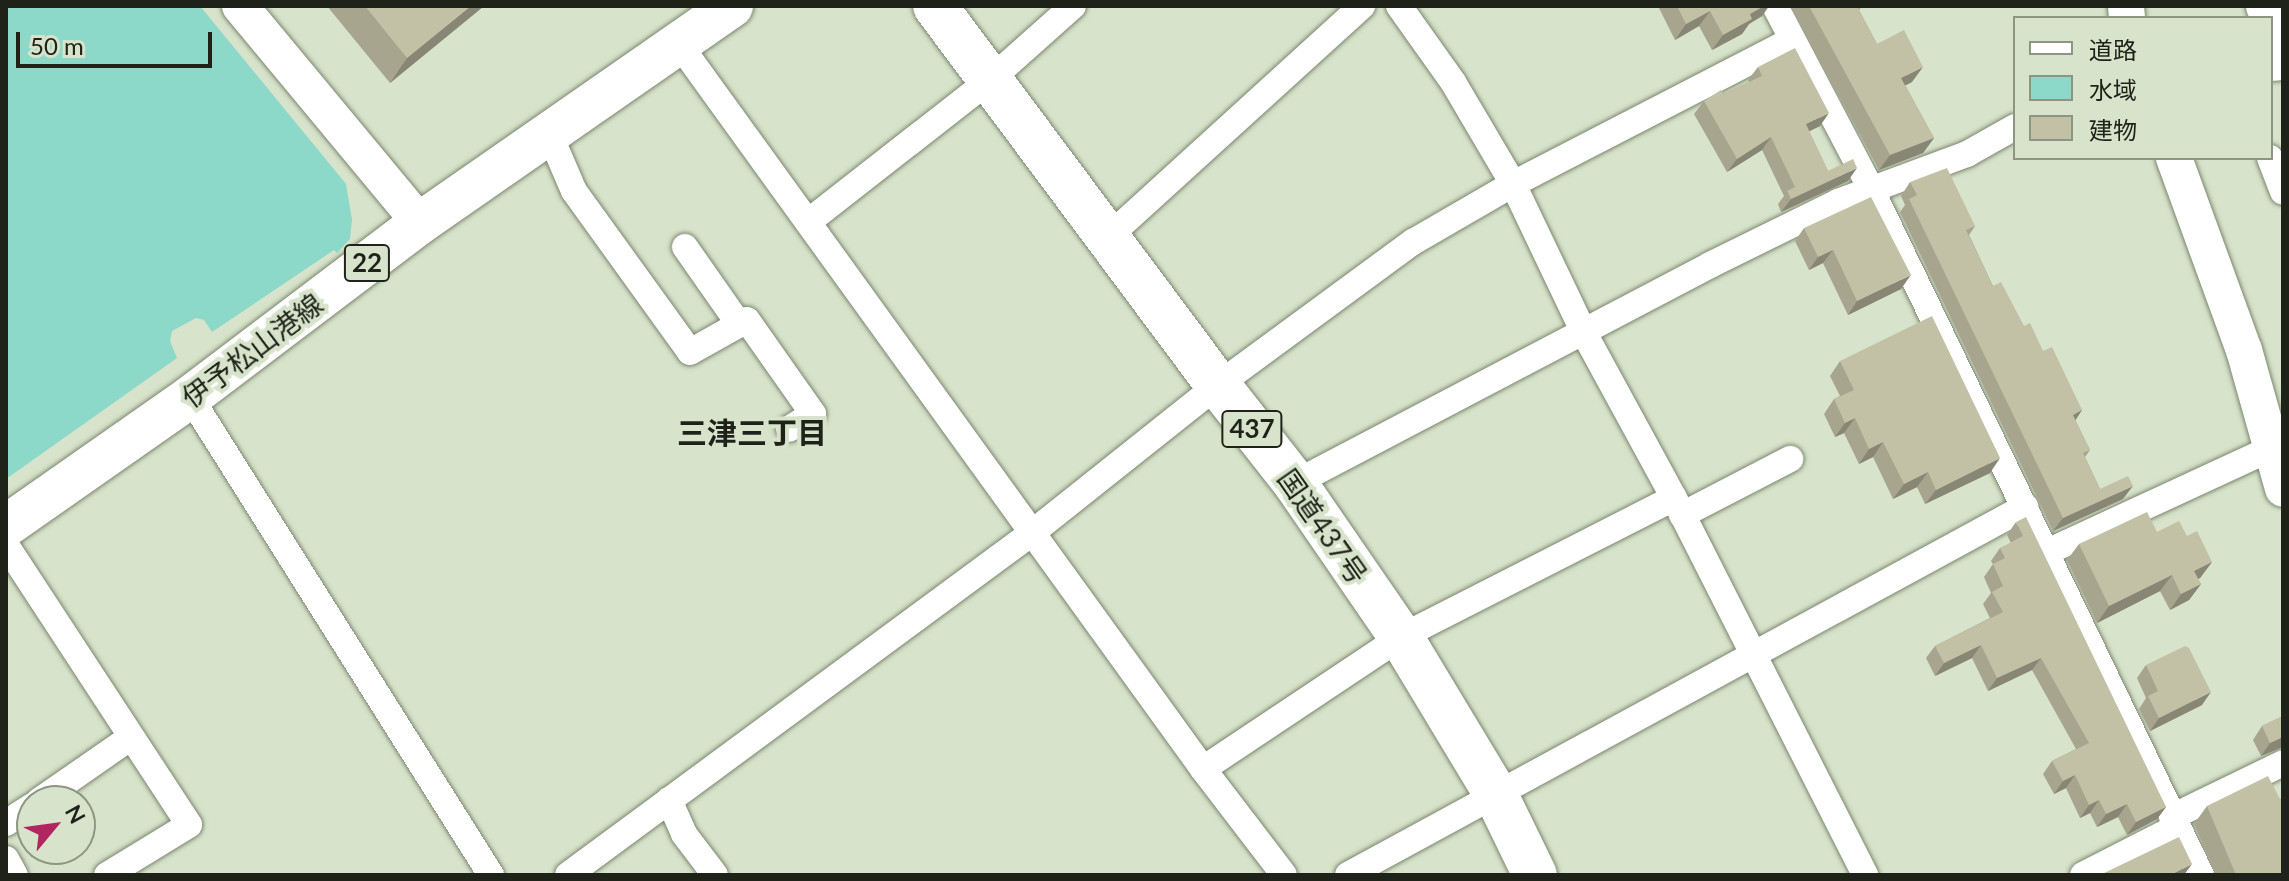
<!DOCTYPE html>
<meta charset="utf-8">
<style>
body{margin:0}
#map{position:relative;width:2289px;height:881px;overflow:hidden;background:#d7e3ca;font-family:Lato,"Noto Sans JP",sans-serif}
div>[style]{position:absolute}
.water>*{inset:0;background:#8cd8c9}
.roads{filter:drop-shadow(0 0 2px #7b866f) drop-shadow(0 0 2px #7b866f)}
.street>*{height:26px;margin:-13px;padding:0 13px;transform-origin:13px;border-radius:13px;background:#fff}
.secondary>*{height:36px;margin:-18px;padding:0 18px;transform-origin:18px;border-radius:18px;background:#fff}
.primary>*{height:42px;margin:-21px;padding:0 21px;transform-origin:21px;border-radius:21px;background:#fff}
.highway>*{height:44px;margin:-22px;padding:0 22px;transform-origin:22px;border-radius:22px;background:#fff}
.wall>*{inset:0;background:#a7a58e}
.shaded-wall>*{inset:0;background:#888674}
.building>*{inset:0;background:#c2c0a5}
span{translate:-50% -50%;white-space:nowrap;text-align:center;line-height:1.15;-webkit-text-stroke:8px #d7e3ca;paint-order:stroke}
.shield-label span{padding:2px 6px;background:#d7e3ca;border:2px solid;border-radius:6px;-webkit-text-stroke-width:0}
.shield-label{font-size:26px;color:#1e2219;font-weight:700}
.street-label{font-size:28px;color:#1e2219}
.neighbourhood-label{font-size:30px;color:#1e2219;font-weight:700}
.frame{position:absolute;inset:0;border:8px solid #1e2219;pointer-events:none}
.legend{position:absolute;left:2013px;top:16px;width:260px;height:144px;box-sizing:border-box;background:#d7e3ca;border:2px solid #8d9683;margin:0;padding:10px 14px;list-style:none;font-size:24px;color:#1e2219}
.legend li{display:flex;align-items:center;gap:16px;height:40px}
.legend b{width:40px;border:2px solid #8d9683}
.north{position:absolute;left:16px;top:785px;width:80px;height:80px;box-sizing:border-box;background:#d7e3ca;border:2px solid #8d9683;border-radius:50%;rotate:61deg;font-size:22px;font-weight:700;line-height:32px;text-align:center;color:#1e2219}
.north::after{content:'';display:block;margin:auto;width:28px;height:36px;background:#b12561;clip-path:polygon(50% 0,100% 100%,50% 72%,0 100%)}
.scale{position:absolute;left:16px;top:32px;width:196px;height:36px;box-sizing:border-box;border:4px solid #1e2219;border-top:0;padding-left:10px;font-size:24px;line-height:28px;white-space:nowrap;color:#1e2219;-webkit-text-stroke:6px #d7e3ca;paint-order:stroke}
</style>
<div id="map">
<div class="water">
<div style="clip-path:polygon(6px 6px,200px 6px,346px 184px,352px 220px,350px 239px,337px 253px,334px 250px,212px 332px,204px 320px,196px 318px,172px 331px,170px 341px,177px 358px,6px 479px)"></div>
</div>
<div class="roads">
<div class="street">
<div style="left:1399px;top:6px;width:93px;rotate:54.6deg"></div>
<div style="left:1453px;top:82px;width:118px;rotate:59.5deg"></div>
<div style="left:1513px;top:184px;width:165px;rotate:64.5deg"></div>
<div style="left:1584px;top:333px;width:188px;rotate:61.4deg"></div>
<div style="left:1674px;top:498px;width:423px;rotate:63.1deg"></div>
<div style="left:1775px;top:6px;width:207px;rotate:62.3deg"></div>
<div style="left:1871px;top:189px;width:761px;rotate:64.31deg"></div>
<div style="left:679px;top:44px;width:895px;rotate:54.14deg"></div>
<div style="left:1203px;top:769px;width:133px;rotate:52.6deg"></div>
<div style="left:2271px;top:68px;width:12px;rotate:-5deg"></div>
<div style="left:549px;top:133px;width:63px;rotate:66.7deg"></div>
<div style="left:574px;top:191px;width:198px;rotate:54.2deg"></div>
<div style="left:690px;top:352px;width:65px;rotate:-29.3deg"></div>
<div style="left:747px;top:320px;width:115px;rotate:54.9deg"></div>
<div style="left:813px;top:414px;width:28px;rotate:148deg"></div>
<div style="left:2270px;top:158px;width:36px;rotate:69deg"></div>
<div style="left:808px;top:222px;width:231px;rotate:-38deg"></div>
<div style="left:990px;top:80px;width:111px;rotate:-41.7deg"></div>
<div style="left:1107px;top:238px;width:345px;rotate:-42.3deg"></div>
<div style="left:685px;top:247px;width:94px;rotate:55deg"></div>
<div style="left:190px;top:397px;width:565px;rotate:57.8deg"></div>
<div style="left:1295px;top:483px;width:469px;rotate:-27.7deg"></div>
<div style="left:1710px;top:265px;width:143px;rotate:-26.2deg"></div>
<div style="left:1838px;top:202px;width:138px;rotate:-20.4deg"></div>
<div style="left:1967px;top:154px;width:55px;rotate:-29.4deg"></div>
<div style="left:1682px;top:515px;width:122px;rotate:-27.4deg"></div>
<div style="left:6px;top:545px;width:334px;rotate:56.8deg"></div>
<div style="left:189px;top:825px;width:96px;rotate:148.6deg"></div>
<div style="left:2047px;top:552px;width:260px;rotate:-24.8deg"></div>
<div style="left:1203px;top:769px;width:238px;rotate:-33.7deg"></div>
<div style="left:1401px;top:637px;width:306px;rotate:-27deg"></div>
<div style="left:669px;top:800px;width:37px;rotate:66deg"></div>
<div style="left:684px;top:834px;width:51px;rotate:52.9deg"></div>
<div style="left:39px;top:801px;width:112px;rotate:-34.8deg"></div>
<div style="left:2172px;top:817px;width:123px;rotate:-25.9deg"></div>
<div style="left:6px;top:823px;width:31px;rotate:-33deg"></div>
<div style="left:6px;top:859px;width:18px;rotate:61deg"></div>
<div style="left:568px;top:875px;width:578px;rotate:-36.41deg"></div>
<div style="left:1033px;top:532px;width:236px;rotate:-38.5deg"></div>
<div style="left:1218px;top:385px;width:242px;rotate:-36.3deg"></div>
<div style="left:1413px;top:242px;width:116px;rotate:-30.1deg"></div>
<div style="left:1513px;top:184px;width:314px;rotate:-27.3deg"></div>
<div style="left:1348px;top:875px;width:771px;rotate:-28.53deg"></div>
<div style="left:2083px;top:875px;width:106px;rotate:-27.1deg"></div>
</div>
<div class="secondary">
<div style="left:240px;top:6px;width:282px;rotate:50.3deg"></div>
<div style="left:2126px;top:6px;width:12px;rotate:85deg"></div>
<div style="left:2174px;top:158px;width:204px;rotate:70deg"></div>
<div style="left:2244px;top:350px;width:144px;rotate:74.3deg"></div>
</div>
<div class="primary">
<div style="left:2267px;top:6px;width:38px;rotate:65deg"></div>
<div style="left:6px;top:526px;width:225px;rotate:-35deg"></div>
<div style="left:190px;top:397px;width:288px;rotate:-37.1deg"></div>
<div style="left:420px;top:223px;width:380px;rotate:-34.8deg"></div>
</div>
<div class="highway">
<div style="left:935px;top:6px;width:473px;rotate:53.3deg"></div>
<div style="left:1218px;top:385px;width:125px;rotate:51.8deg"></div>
<div style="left:1295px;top:483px;width:187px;rotate:55.5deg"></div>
<div style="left:1401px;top:637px;width:182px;rotate:58.9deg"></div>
<div style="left:1495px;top:793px;width:91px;rotate:64deg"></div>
</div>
</div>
<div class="wall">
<div style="clip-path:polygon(327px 6px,484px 6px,390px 83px)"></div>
<div style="clip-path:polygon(1658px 6px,1769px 6px,1762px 16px,1749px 24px,1742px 34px,1712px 50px,1699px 26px,1675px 40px)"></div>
<div style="clip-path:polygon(1790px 6px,1862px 6px,1859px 10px,1877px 44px,1912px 82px,1905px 85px,1934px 138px,1923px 153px,1879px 170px)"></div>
<div style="clip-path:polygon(1758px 67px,1820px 126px,1809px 131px,1828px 171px,1848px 181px,1781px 212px,1778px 204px,1784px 196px,1762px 150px,1727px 172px,1694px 114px,1704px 101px,1723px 94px,1749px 82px,1748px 80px)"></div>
<div style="clip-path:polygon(1910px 182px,1975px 226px,1969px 235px,1993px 286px,2043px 351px,2082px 410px,2075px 420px,2090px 450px,2085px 457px,2100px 489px,2123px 499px,2053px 531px,1900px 212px,1905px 205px,1901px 196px)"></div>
<div style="clip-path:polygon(1804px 228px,1901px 289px,1848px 315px,1823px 263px,1809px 270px,1795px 241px)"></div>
<div style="clip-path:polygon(1840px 361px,1990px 473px,1925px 504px,1917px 487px,1893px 499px,1873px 457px,1859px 464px,1844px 433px,1835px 437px,1824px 414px,1834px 399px,1840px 396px,1830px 376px)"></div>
<div style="clip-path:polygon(2016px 522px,2166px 807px,2157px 819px,2127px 835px,2118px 817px,2097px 827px,2090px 813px,2080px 818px,2066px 788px,2054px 794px,2043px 774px,2052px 761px,2076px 749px,2032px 670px,1988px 691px,1972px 658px,1935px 676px,1926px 658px,1935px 646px,1990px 618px,1983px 604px,1991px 593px,1984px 577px,1993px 564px,1991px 561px,2000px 548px,2011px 543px,2007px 535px)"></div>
<div style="clip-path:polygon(2157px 532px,2187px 536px,2212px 562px,2200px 578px,2198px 579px,2201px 584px,2189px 600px,2170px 610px,2160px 591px,2097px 623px,2067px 560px,2079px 544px)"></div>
<div style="clip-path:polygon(2146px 665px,2202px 705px,2150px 731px,2139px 709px,2146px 698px,2137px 678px)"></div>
<div style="clip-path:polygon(2283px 716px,2283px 747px,2261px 756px,2253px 740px,2262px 726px)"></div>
<div style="clip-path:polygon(2280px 799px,2283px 875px,2216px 875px,2194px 824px,2207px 806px)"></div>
</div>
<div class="shaded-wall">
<div style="clip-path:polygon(471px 6px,484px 6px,390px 83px,407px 58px)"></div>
<div style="clip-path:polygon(1764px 6px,1769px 6px,1762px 16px,1749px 24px,1742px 34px,1712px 50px,1723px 35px,1750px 14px)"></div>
<div style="clip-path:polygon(1710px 11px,1699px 26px,1675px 40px,1686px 24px)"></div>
<div style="clip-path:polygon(1923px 67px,1912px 82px,1891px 93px,1901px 78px)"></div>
<div style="clip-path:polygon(1829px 113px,1820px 126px,1796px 138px,1806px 124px)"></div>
<div style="clip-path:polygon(1771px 137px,1762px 150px,1727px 172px,1737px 159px)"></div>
<div style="clip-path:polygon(1934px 138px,1923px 153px,1879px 170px,1890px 155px)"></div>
<div style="clip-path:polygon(1857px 168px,1848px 181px,1781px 212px,1791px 199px)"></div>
<div style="clip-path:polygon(1833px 250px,1823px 263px,1809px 270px,1818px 257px)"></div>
<div style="clip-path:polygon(1911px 275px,1901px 289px,1848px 315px,1857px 301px)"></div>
<div style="clip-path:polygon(2082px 410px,2073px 424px,2073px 415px)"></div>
<div style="clip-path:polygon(1855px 418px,1844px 433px,1835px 437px,1845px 423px)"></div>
<div style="clip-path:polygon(1883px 442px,1873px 457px,1859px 464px,1869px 449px)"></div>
<div style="clip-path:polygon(2000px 458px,1990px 473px,1925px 504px,1936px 490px)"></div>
<div style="clip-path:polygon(1928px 472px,1917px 487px,1893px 499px,1904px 484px)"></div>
<div style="clip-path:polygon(2133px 486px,2123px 499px,2053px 531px,2063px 518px)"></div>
<div style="clip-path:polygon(2212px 562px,2200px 578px,2182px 587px,2194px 571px)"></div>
<div style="clip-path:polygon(2172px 575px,2160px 591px,2097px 623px,2109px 606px)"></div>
<div style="clip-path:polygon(2201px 584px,2189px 600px,2170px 610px,2181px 594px)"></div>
<div style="clip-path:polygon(1981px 645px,1972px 658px,1935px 676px,1944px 663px)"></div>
<div style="clip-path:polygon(2041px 658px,2032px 670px,1988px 691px,1997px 678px)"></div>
<div style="clip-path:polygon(2211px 692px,2202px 705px,2150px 731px,2159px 718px)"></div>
<div style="clip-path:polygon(2283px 737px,2283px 747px,2261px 756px,2270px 743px)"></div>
<div style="clip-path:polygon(2075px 775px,2066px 788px,2054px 794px,2063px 781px)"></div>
<div style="clip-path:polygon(2099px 800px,2090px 813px,2080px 818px,2089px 805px)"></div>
<div style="clip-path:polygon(2127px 804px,2118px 817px,2097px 827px,2106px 814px)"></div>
<div style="clip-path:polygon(2166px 807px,2157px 819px,2127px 835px,2136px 822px)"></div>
<div style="clip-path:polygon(2192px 864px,2184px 875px,2170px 875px)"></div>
</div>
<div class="building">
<div style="clip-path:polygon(365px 6px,471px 6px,407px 58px)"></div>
<div style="clip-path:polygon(1677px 6px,1764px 6px,1750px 14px,1752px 19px,1723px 35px,1710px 11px,1686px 24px)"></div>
<div style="clip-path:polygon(1809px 6px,1857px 6px,1877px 44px,1904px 30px,1923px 67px,1901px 78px,1934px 138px,1890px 155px)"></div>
<div style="clip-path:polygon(1795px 48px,1829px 113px,1806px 124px,1828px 171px,1853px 159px,1857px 168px,1791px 199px,1787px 191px,1795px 187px,1771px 137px,1737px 159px,1704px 101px,1721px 90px,1723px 94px,1762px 76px,1758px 67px)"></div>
<div style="clip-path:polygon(1947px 168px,1975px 226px,1966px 230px,1993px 286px,2001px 282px,2024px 326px,2030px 323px,2043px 351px,2052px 347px,2082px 410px,2073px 415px,2090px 450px,2083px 453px,2100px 489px,2128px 476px,2133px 486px,2063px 518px,1909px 199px,1917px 195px,1910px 182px)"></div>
<div style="clip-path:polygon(1871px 197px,1911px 275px,1857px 301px,1833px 250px,1818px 257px,1804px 228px)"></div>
<div style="clip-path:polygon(1932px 316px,2000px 458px,1936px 490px,1928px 472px,1904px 484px,1883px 442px,1869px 449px,1855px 418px,1845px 423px,1834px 399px,1854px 390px,1840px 361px)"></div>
<div style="clip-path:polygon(2147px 512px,2157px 532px,2179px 521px,2187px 536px,2197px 531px,2212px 562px,2194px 571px,2201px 584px,2181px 594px,2172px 575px,2109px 606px,2079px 544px)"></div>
<div style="clip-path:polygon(2026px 517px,2166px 807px,2136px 822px,2127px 804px,2106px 814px,2099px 800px,2089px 805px,2075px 775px,2063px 781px,2052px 761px,2089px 743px,2041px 658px,1997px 678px,1981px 645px,1944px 663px,1935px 646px,2003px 612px,1992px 592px,2003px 586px,1993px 564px,2005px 558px,2000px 548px,2023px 536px,2016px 522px)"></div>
<div style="clip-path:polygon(2185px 646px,2189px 648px,2211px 692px,2159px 718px,2148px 696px,2158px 691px,2146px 665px)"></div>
<div style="clip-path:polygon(2283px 716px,2283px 737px,2270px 743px,2262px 726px)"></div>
<div style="clip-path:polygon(2268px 776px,2280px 799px,2283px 798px,2283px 875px,2236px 875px,2207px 806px)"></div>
<div style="clip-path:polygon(2179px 837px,2192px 864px,2170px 875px,2100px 875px)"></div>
</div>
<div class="shield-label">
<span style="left:367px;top:263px">22</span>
<span style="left:1252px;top:429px">437</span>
</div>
<div class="street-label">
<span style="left:252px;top:350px;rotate:-37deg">伊予松山港線</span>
<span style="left:1323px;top:526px;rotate:55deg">国道437号</span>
</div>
<div class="neighbourhood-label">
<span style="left:752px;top:432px">三津三丁目</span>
</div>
<div class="frame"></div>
<ul class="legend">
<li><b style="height:10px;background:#fff"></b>道路</li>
<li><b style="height:22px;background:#8cd8c9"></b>水域</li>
<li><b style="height:22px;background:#c2c0a5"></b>建物</li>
</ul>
<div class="north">N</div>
<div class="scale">50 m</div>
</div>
